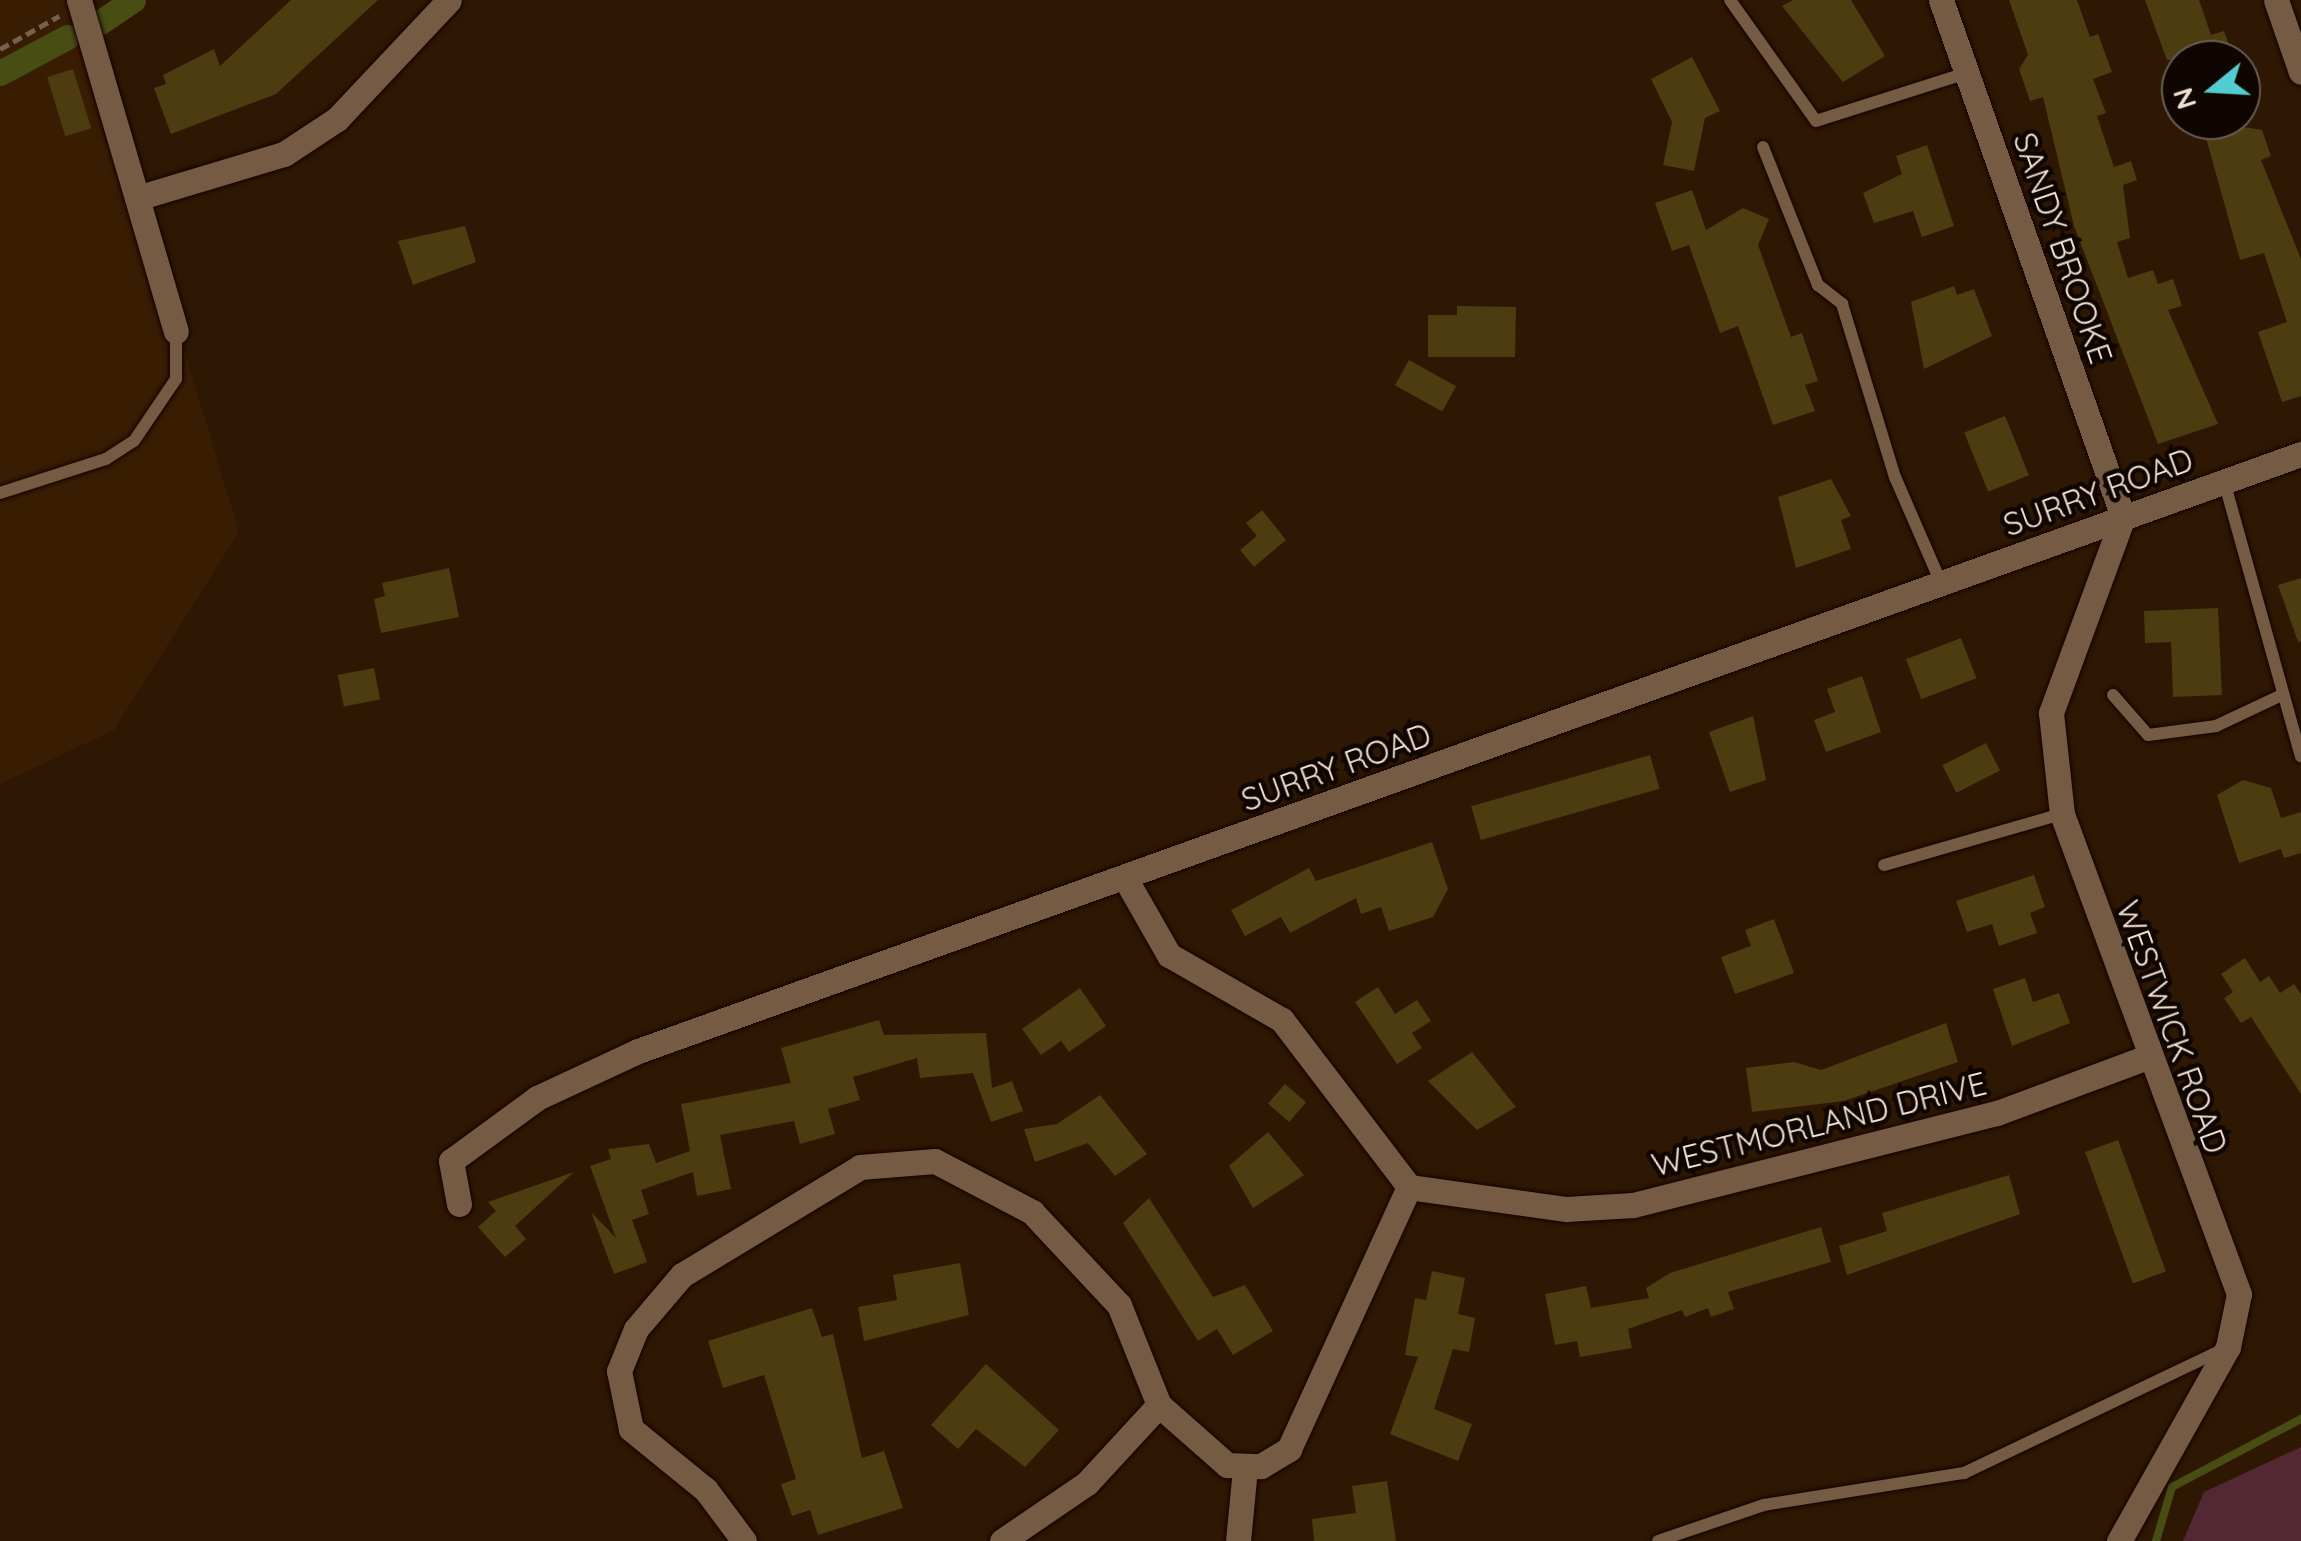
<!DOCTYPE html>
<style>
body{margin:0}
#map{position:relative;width:2301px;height:1541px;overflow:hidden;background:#2e1803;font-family:Quicksand,sans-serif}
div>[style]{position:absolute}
.built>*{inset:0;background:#391d03}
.green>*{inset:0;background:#532833}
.stream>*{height:8px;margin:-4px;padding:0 4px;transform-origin:4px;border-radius:4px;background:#474d13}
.canal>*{height:25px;margin:-12.5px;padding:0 12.5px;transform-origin:12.5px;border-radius:12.5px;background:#474d13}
.building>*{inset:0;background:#4c3c0f;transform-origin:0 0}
.path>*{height:5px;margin-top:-2.5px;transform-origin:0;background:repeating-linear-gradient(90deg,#756150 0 10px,transparent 0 15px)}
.roads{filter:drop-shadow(0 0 2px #150300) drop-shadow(0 0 2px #150300)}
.service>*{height:12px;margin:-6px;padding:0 6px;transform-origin:6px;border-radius:6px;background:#755a44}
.minor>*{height:25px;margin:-12.5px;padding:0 12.5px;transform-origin:12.5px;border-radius:12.5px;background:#755a44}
span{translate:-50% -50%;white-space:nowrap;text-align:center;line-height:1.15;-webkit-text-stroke:9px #0f0601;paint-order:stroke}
.street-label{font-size:32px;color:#f0e0d4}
.north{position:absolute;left:2161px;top:40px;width:100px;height:100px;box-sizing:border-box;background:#0f0601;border:2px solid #695d55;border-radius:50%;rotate:252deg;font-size:28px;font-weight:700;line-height:40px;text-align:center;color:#f0e0d4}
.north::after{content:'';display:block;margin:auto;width:35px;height:45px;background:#51ccd1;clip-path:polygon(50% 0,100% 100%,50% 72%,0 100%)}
</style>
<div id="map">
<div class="built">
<div style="clip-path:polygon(0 0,79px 0,239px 532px,114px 730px,0 784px)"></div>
</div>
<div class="green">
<div style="clip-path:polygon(2301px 1447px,2301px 1541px,2183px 1541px,2204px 1492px)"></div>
</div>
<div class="stream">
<div style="left:2156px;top:1541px;width:56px;rotate:-73.5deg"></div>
<div style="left:2172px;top:1487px;width:146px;rotate:-27.8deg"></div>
</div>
<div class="canal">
<div style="left:99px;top:23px;width:41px;rotate:-34.1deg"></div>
<div style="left:0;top:73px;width:76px;rotate:-28.2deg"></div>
</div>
<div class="building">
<div style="clip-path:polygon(291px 0,378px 0,276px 94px,171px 134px,154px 88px,166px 84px,163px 75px,214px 49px,220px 66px)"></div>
<div style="clip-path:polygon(1793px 0,1851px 0,1885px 56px,1843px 82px,1782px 6px)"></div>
<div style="clip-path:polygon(2009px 0,2077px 0,2090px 37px,2098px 34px,2112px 72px,2093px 79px,2106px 113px,2097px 116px,2114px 167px,2131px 161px,2137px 180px,2123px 185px,2130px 238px,2117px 242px,2128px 278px,2153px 270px,2158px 284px,2173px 279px,2182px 306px,2168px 310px,2218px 424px,2158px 444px,2074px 226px,2043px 97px,2030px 101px,2019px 69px,2028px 55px)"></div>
<div style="clip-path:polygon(2145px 0,2199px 0,2211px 35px,2224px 31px,2234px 60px,2167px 60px)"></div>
<div style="clip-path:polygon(1692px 57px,1720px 111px,1705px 118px,1694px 171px,1663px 165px,1672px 122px,1651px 79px)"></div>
<div style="left:73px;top:69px;width:62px;height:27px;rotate:73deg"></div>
<div style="clip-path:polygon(2201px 120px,2262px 130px,2271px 156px,2261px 160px,2301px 259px,2301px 396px,2282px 402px,2258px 332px,2287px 322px,2264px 253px,2240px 260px)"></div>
<div style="clip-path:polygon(1927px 145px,1954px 226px,1922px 237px,1913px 211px,1874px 223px,1863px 193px,1902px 174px,1896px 156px)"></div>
<div style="clip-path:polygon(1692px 190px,1706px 230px,1743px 208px,1769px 219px,1758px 245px,1791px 337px,1802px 333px,1818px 381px,1805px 385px,1815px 411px,1773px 425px,1738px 326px,1720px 333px,1689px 245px,1672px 251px,1655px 203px)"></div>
<div style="clip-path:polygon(465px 226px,476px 262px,413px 285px,398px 241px)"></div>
<div style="clip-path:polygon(1954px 286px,1957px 295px,1974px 289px,1992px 336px,1924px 369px,1911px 302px)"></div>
<div style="clip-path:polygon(1457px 306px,1516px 307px,1515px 357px,1428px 357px,1428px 315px,1457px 315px)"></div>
<div style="left:1409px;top:360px;width:54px;height:29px;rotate:29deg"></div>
<div style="left:2005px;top:416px;width:64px;height:44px;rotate:68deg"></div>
<div style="clip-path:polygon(1831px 479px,1851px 516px,1841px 520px,1851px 549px,1796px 568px,1778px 497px)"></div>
<div style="clip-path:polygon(1262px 510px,1286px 540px,1254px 567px,1240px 550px,1257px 536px,1246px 523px)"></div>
<div style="clip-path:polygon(449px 568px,459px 617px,381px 633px,374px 599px,385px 596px,382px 583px)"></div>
<div style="clip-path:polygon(2301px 578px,2301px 641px,2298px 642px,2278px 585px)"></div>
<div style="clip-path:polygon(2218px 608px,2222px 695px,2173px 697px,2171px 642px,2145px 643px,2144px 611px)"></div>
<div style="left:1961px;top:638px;width:43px;height:59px;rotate:69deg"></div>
<div style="left:374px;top:668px;width:32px;height:37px;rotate:79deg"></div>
<div style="clip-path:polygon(1862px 676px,1881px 732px,1826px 752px,1814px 720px,1835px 712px,1827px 689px)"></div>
<div style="clip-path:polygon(1753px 716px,1766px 780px,1730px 792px,1709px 732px)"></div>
<div style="left:1986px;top:743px;width:31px;height:49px;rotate:63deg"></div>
<div style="left:1650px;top:755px;width:35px;height:186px;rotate:74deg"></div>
<div style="clip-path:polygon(2243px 780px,2271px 788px,2281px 818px,2301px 812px,2301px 853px,2284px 858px,2281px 849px,2239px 863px,2217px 795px)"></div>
<div style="clip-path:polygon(1432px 842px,1448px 889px,1433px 917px,1389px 931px,1381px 907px,1361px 914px,1356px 898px,1290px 933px,1281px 917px,1245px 936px,1231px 910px,1309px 868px,1316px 881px)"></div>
<div style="clip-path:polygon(2034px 875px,2045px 907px,2030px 913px,2037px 933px,1999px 946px,1992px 924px,1967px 932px,1956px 901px)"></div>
<div style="clip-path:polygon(1774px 919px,1794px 973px,1735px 994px,1721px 957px,1751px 946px,1745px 930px)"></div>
<div style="clip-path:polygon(2245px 958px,2260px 982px,2269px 976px,2280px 993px,2294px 984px,2301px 994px,2301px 1094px,2251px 1017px,2241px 1023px,2224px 998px,2233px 992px,2221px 974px)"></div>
<div style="clip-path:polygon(2025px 978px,2033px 1002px,2059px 993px,2070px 1023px,2012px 1046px,1993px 989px)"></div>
<div style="clip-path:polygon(1378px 987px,1395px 1014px,1417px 1000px,1431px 1021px,1412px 1033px,1422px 1048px,1397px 1064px,1355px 1002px)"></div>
<div style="clip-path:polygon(1080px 988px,1106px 1026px,1069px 1052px,1061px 1041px,1041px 1055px,1022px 1029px)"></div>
<div style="clip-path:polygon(879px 1020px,884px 1035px,986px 1033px,992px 1088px,1012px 1081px,1023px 1111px,991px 1122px,973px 1073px,920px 1078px,917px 1058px,853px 1077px,860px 1100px,828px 1109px,835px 1134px,800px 1144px,794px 1121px,720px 1135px,731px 1189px,697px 1196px,693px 1172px,641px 1190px,649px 1214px,632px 1220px,647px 1262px,614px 1274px,591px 1212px,616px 1238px,590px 1166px,611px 1159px,608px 1149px,649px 1144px,656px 1163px,690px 1151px,681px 1104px,791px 1083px,781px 1048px)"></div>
<div style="clip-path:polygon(1946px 1023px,1958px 1062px,1844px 1101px,1752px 1112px,1746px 1068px,1794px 1062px,1821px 1070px)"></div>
<div style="clip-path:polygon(1472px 1052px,1516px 1107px,1477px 1130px,1428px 1081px)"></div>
<div style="left:1285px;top:1084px;width:28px;height:26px;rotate:41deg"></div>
<div style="clip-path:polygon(1100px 1095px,1147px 1154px,1115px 1176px,1088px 1143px,1035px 1162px,1024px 1129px,1057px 1124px)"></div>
<div style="clip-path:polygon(1268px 1132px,1304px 1175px,1253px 1208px,1229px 1166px)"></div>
<div style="left:2118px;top:1140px;width:140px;height:35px;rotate:70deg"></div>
<div style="clip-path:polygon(574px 1172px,515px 1226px,526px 1239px,505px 1257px,478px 1227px,496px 1211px,488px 1202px)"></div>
<div style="clip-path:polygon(2009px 1175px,2020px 1214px,1847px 1275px,1839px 1246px,1887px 1231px,1882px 1213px)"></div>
<div style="clip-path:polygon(1149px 1198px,1213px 1297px,1245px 1285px,1273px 1331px,1233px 1355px,1217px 1329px,1198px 1341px,1123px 1223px)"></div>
<div style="clip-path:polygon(1821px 1227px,1831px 1262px,1728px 1292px,1734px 1309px,1711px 1317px,1708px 1308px,1685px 1317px,1682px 1310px,1628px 1329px,1632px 1348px,1580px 1357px,1577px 1341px,1555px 1345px,1545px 1294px,1586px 1286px,1591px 1308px,1649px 1298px,1646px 1288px,1670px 1273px)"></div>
<div style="clip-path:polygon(960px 1263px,969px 1315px,864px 1341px,858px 1307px,897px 1300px,893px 1275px)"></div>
<div style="clip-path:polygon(1432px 1271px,1465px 1278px,1458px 1314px,1475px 1318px,1469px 1352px,1453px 1349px,1434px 1409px,1472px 1424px,1458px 1461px,1390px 1434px,1418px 1357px,1405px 1355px,1415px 1298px,1426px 1300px)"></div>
<div style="clip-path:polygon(812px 1308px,822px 1337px,833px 1334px,862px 1458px,884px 1451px,903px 1508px,818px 1535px,810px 1510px,792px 1516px,781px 1484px,796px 1479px,764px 1375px,723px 1388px,708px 1341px)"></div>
<div style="clip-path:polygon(986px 1364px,1059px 1430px,1025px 1467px,976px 1429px,958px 1449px,931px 1425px)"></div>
<div style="clip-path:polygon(1387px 1481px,1396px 1541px,1314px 1541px,1312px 1519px,1356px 1513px,1352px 1486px)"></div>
</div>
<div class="path">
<div style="left:0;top:49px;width:68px;rotate:-29.2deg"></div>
</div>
<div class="roads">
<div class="service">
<div style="left:1730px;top:0;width:148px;rotate:54.6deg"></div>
<div style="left:1816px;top:121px;width:157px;rotate:-17.7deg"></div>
<div style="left:1763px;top:147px;width:149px;rotate:68.3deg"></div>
<div style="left:1818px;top:285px;width:31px;rotate:38deg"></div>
<div style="left:1842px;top:304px;width:181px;rotate:73deg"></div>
<div style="left:1895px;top:477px;width:116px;rotate:66.5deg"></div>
<div style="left:2224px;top:481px;width:286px;rotate:74.4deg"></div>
<div style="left:0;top:493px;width:111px;rotate:-17.8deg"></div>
<div style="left:106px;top:459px;width:33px;rotate:-33deg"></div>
<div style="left:134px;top:441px;width:75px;rotate:-55.9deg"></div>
<div style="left:176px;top:379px;width:48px;rotate:-90deg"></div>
<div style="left:2113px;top:695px;width:53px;rotate:48.8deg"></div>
<div style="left:2148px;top:735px;width:69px;rotate:-7.5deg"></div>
<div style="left:2216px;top:726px;width:73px;rotate:-25.2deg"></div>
<div style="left:1884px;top:865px;width:185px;rotate:-16deg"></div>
<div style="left:1658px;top:1541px;width:112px;rotate:-18.8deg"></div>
<div style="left:1764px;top:1505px;width:203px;rotate:-9.1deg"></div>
<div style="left:1964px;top:1473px;width:288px;rotate:-25.5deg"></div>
</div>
<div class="minor">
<div style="left:79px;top:0;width:345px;rotate:73.7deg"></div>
<div style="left:1941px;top:0;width:548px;rotate:70.61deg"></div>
<div style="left:2123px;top:517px;width:209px;rotate:110.2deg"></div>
<div style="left:2051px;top:713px;width:102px;rotate:83.8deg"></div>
<div style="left:2062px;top:814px;width:512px;rotate:69.76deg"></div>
<div style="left:2239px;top:1294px;width:54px;rotate:101.7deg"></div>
<div style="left:2228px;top:1347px;width:223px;rotate:119.3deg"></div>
<div style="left:2276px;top:0;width:76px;rotate:70.9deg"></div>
<div style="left:137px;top:198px;width:153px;rotate:-16.7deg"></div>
<div style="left:284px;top:154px;width:64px;rotate:-33.4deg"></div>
<div style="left:337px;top:119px;width:163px;rotate:-46.7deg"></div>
<div style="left:1125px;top:878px;width:89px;rotate:60.3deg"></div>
<div style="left:1169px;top:955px;width:130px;rotate:29.9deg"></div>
<div style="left:1282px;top:1020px;width:210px;rotate:52.7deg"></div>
<div style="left:1409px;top:1187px;width:159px;rotate:8deg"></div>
<div style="left:1566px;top:1209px;width:67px;rotate:-3.4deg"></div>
<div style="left:1633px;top:1205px;width:375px;rotate:-14.2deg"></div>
<div style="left:1997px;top:1113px;width:158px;rotate:-20.4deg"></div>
<div style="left:459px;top:1204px;width:44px;rotate:-100.5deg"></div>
<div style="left:451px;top:1161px;width:107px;rotate:-36.2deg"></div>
<div style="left:537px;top:1098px;width:111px;rotate:-25deg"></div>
<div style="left:638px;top:1051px;width:1767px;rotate:-19.75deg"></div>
<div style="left:1159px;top:1405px;width:91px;rotate:41.4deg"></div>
<div style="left:1227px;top:1465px;width:34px;rotate:2deg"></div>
<div style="left:1261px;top:1466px;width:33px;rotate:-31deg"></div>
<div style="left:1289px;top:1449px;width:288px;rotate:-65.4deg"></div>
<div style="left:744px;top:1541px;width:64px;rotate:-126.7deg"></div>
<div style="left:706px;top:1490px;width:97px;rotate:-140.9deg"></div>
<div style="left:631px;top:1429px;width:59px;rotate:-101.7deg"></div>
<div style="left:619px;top:1371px;width:45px;rotate:-68deg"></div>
<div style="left:636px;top:1329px;width:71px;rotate:-49.6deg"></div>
<div style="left:682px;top:1275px;width:208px;rotate:-31.2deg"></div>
<div style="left:860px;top:1167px;width:75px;rotate:-4.6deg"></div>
<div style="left:935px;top:1161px;width:110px;rotate:27.7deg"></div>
<div style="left:1032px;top:1212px;width:127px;rotate:46.9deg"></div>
<div style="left:1119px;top:1305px;width:108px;rotate:68.2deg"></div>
<div style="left:1002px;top:1541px;width:103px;rotate:-34.3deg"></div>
<div style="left:1087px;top:1483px;width:106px;rotate:-47.3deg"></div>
<div style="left:1238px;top:1541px;width:73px;rotate:-84.5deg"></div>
</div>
</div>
<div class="street-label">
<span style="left:2063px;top:248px;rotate:71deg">SANDY BROOKE</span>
<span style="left:2098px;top:492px;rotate:-20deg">SURRY ROAD</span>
<span style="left:1336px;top:767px;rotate:-20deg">SURRY ROAD</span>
<span style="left:2172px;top:1027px;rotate:70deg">WESTWICK ROAD</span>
<span style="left:1819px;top:1124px;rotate:-14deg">WESTMORLAND DRIVE</span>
</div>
<div class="north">N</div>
</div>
